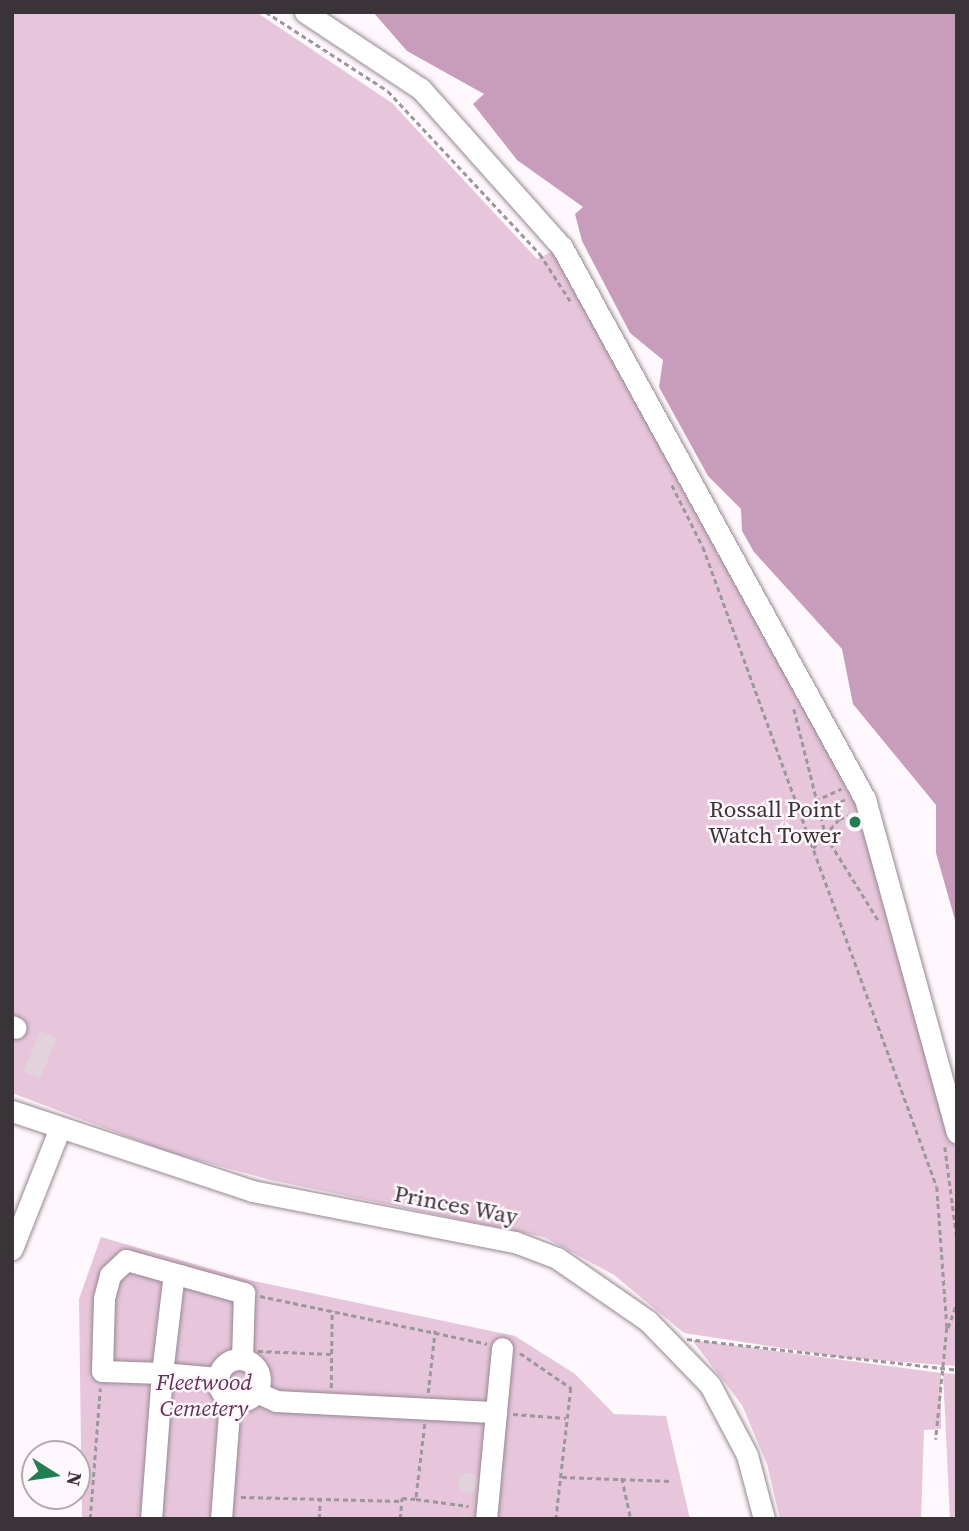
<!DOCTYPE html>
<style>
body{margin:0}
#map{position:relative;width:969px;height:1531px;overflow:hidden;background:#fef7fb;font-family:"Source Serif 4",serif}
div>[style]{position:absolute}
.green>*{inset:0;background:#e7c6dc}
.water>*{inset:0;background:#c89dbb}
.building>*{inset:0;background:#e1d2dc;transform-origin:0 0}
.round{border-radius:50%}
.path>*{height:2.5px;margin-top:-1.25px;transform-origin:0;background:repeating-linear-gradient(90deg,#9d969a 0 5px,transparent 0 8.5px)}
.roads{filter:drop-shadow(0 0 2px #968892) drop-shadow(0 0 2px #968892)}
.minor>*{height:21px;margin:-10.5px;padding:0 10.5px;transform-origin:10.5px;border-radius:10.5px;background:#fff}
.minor>.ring{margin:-10.5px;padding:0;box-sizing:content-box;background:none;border:21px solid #fff;border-radius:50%}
.dots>*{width:19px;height:19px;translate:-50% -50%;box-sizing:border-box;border:4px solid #fef7fb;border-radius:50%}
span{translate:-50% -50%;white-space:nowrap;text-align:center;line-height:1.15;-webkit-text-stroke:5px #fef7fb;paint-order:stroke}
.poi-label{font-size:23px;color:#3a3438}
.right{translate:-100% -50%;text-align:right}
.street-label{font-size:23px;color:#3a3438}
.park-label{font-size:23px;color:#653057;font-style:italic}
.frame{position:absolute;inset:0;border:14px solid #3a3438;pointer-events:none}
.north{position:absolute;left:21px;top:1440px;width:70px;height:70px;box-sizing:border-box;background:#fef7fb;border:2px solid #b0a9ad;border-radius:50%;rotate:102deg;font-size:19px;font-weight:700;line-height:28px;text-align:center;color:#3a3438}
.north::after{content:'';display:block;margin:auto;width:24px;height:32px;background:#237d52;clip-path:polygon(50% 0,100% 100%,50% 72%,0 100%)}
</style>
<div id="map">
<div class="green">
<div style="clip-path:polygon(12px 12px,256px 12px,392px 103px,537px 259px,562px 247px,865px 799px,957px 1155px,957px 1366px,847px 1358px,684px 1333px,614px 1275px,544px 1237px,271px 1180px,168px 1152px,12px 1093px)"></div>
<div style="clip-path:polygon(101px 1237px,249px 1280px,515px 1336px,575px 1374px,614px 1414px,666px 1416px,690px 1519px,82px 1519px,79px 1299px)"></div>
<div style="clip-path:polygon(692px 1340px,941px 1373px,941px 1429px,924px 1430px,921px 1519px,780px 1519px,767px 1464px,742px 1405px)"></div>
<div style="clip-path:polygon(943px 1373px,957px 1374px,957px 1519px,950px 1519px)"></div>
</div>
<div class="water">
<div style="clip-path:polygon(373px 12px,957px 12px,957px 927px,936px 853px,936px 805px,853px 704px,842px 649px,754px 552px,742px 531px,741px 509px,708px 476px,659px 387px,663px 360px,630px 333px,582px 241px,575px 214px,583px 207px,517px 160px,473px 104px,484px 94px,407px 51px)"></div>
</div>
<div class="building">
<div class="round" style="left:836px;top:804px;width:12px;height:12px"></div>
<div style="clip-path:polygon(857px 818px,861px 826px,851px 830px,847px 825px)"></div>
<div style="left:40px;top:1031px;width:18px;height:44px;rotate:22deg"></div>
<div class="round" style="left:458px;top:1473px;width:20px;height:20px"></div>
</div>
<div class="path">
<div style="left:266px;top:12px;width:145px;rotate:32.9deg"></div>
<div style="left:388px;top:91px;width:223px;rotate:47deg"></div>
<div style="left:540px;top:254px;width:57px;rotate:57.1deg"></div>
<div style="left:672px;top:485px;width:69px;rotate:63.4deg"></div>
<div style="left:703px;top:547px;width:681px;rotate:69.92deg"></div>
<div style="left:937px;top:1187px;width:141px;rotate:85.9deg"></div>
<div style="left:947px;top:1328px;width:112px;rotate:95.7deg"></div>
<div style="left:794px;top:709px;width:131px;rotate:75.9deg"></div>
<div style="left:826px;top:836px;width:102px;rotate:58.2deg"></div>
<div style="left:845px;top:800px;width:15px;rotate:152deg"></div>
<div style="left:832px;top:807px;width:14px;rotate:60deg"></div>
<div style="left:839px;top:819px;width:13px;rotate:-18deg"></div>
<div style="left:815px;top:801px;width:29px;rotate:-25deg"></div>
<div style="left:813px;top:848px;width:38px;rotate:-48deg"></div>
<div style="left:945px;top:1147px;width:92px;rotate:82.5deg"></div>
<div style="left:957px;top:1256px;width:8px;rotate:90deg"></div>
<div style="left:260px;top:1296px;width:232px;rotate:11.9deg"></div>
<div style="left:948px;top:1328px;width:28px;rotate:-71deg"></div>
<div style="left:687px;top:1339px;width:272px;rotate:6.5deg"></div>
<div style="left:258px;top:1351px;width:73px;rotate:2.4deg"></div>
<div style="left:520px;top:1353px;width:62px;rotate:34.5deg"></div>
<div style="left:571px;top:1388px;width:132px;rotate:96.5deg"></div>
<div style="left:331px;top:1388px;width:77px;rotate:-89.3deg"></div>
<div style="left:428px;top:1393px;width:63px;rotate:-83.7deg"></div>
<div style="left:513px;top:1414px;width:53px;rotate:4.3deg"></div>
<div style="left:425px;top:1424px;width:76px;rotate:96.8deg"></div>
<div style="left:416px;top:1499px;width:53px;rotate:7.5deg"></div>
<div style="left:562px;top:1477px;width:110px;rotate:2.1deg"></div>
<div style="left:622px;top:1478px;width:42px;rotate:77.6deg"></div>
<div style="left:241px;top:1497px;width:161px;rotate:1.4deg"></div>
<div style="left:90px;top:1519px;width:131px;rotate:-85.6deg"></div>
<div style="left:319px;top:1519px;width:20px;rotate:-87deg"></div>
<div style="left:400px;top:1519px;width:21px;rotate:-85deg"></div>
<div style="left:402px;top:1498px;width:14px;rotate:4deg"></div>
</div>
<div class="roads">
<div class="minor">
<div style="left:305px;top:12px;width:139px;rotate:33.6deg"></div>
<div style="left:421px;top:89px;width:212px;rotate:48.3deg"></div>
<div style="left:562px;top:247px;width:630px;rotate:61.24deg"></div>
<div style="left:865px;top:799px;width:346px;rotate:74.6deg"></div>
<div style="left:12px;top:1026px;width:4px;rotate:27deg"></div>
<div style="left:12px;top:1111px;width:253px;rotate:18.4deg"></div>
<div style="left:252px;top:1191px;width:268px;rotate:11deg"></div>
<div style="left:515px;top:1242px;width:45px;rotate:20.9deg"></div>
<div style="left:557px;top:1258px;width:111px;rotate:34.7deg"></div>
<div style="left:648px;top:1321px;width:89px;rotate:45.9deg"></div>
<div style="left:710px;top:1385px;width:79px;rotate:62.1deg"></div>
<div style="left:747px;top:1455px;width:66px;rotate:75.1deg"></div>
<div style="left:12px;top:1249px;width:128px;rotate:-68.4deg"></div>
<div style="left:180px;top:1275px;width:9px;rotate:139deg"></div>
<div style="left:173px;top:1281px;width:93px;rotate:96.8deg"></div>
<div style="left:162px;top:1373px;width:60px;rotate:-178.1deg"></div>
<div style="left:102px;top:1371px;width:73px;rotate:-88.4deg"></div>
<div style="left:104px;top:1298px;width:24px;rotate:-75deg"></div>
<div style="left:110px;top:1275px;width:22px;rotate:-43deg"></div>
<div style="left:126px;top:1260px;width:123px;rotate:15.6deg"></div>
<div style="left:244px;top:1293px;width:66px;rotate:91.7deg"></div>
<div class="ring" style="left:218px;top:1359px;width:21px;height:21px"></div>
<div style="left:256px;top:1392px;width:22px;rotate:24deg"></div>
<div style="left:276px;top:1401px;width:220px;rotate:2.9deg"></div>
<div style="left:496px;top:1412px;width:107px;rotate:95.3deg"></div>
<div style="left:496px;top:1412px;width:64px;rotate:-84.6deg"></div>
<div style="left:151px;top:1519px;width:146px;rotate:-85.7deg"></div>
<div style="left:162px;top:1373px;width:56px;rotate:5.1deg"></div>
<div style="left:221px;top:1519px;width:120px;rotate:-85.7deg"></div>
</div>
</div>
<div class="dots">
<div style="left:855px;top:822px;background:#237d52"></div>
</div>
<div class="poi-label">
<span class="right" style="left:841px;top:822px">Rossall Point<br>Watch Tower</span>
</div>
<div class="street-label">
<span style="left:456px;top:1205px;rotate:11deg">Princes Way</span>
</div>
<div class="park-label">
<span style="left:204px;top:1395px">Fleetwood<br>Cemetery</span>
</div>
<div class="frame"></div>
<div class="north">N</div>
</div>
